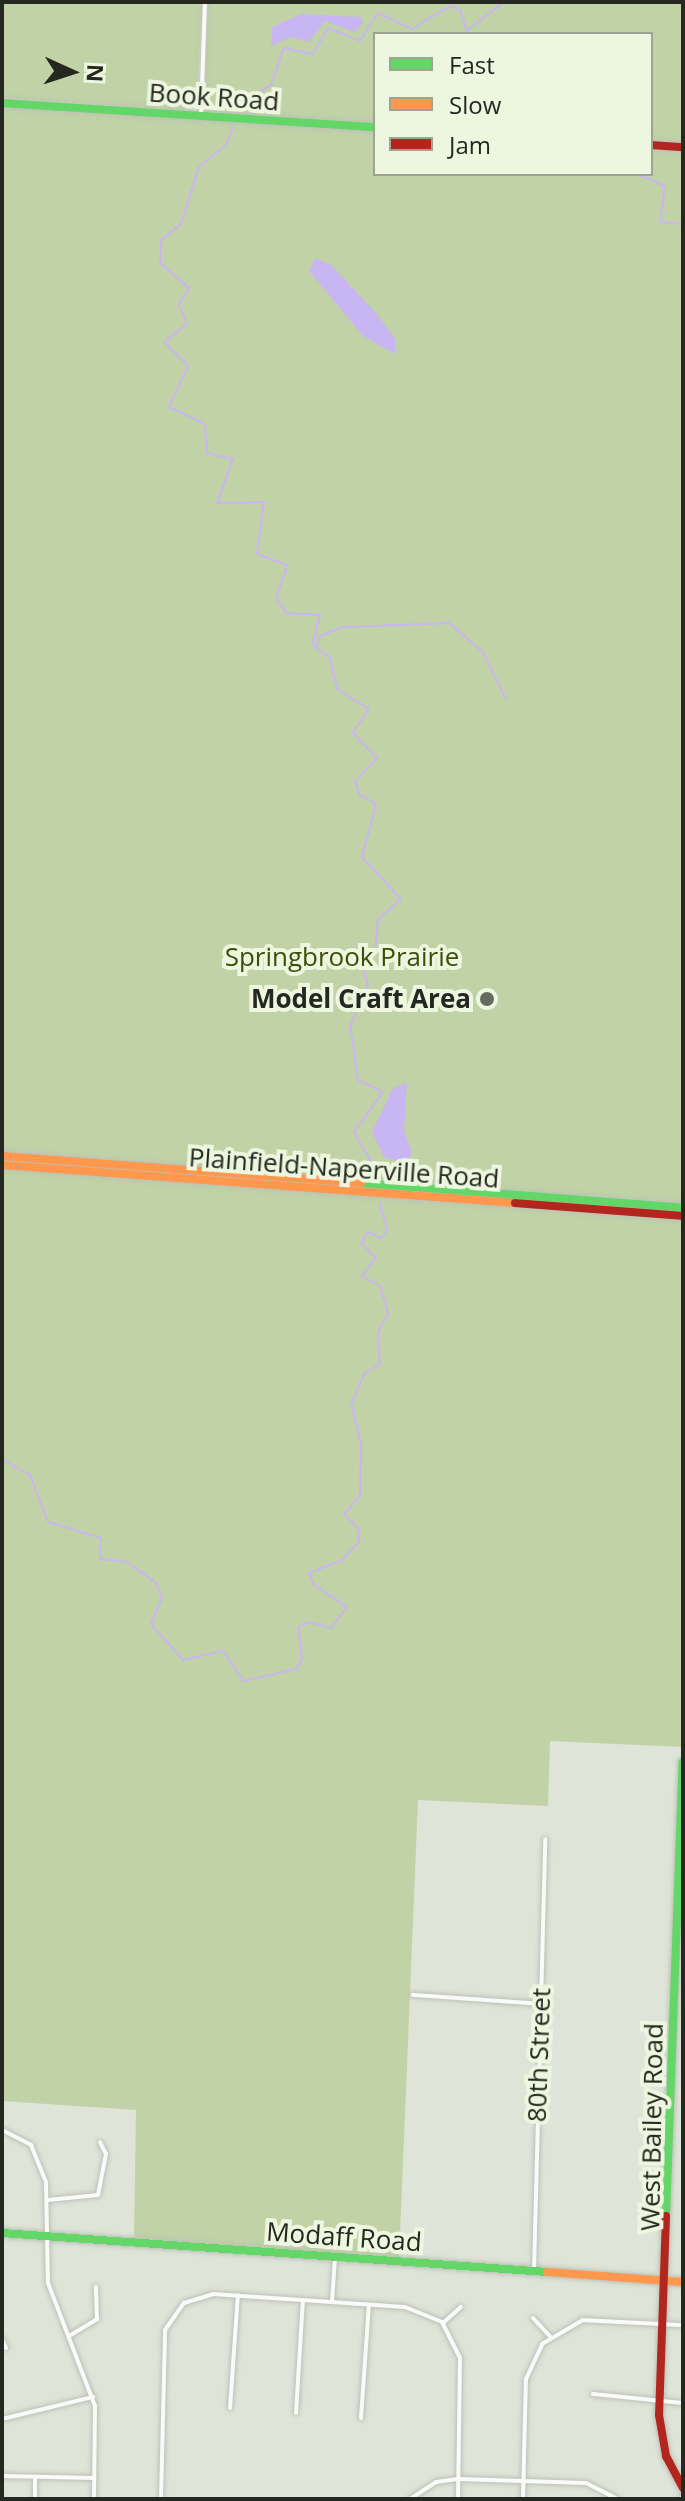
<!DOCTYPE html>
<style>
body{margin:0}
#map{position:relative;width:685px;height:2501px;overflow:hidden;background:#dfe4d8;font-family:"Open Sans",sans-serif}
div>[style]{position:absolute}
.green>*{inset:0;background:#c0d2a6}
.water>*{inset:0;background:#c8b6f2}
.stream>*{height:2px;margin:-1px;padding:0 1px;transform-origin:1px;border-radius:1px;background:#c8b6f2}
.roads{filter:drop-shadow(0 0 2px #bdc1b7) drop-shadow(0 0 2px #bdc1b7)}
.street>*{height:4px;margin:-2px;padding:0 2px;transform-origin:2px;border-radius:2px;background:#fafbf9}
.fast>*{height:8px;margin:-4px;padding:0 4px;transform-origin:4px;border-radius:4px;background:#63d668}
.slow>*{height:8px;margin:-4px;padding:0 4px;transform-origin:4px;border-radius:4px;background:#ff974d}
.jam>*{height:8px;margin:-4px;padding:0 4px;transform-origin:4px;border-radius:4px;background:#b3261e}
.dots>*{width:22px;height:22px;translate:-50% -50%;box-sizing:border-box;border:4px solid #edf7df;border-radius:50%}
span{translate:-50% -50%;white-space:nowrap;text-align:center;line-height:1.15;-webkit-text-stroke:8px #edf7df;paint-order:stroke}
.street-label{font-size:26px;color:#252820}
.park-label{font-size:26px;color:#3a4f09}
.poi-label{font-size:26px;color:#252820;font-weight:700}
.right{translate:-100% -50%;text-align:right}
.frame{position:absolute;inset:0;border:4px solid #252820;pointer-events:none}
.legend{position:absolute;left:373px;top:32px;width:280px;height:144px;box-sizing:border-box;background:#edf7df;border:2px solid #9da493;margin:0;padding:10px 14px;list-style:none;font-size:24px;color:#252820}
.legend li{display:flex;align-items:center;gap:16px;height:40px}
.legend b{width:40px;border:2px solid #9da493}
.north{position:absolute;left:32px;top:32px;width:80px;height:80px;-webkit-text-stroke:6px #edf7df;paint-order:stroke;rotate:93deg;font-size:22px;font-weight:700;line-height:32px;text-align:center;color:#252820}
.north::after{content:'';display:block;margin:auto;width:28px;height:36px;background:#252820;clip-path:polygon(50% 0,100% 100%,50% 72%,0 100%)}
</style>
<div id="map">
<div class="green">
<div style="clip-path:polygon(2px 2px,202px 2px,197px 103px,183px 110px,2px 98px)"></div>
<div style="clip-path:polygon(evenodd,208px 2px,683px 2px,683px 1747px,550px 1741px,548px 1806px,418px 1800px,399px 2258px,134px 2238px,136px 2110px,2px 2101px,2px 105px,204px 120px,208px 2px,375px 34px,651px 34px,651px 174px,375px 174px,375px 34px)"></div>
</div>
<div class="water">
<div style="clip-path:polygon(302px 14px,361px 17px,363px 23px,354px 32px,325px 21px,309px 42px,291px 37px,271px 46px,272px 27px)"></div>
<div style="clip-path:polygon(315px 258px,331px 265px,376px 313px,395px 339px,395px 354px,363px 336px,309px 271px)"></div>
<div style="clip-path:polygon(407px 1083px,404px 1130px,412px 1154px,403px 1163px,384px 1157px,372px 1132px,393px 1088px)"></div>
</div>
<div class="stream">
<div style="left:466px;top:31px;width:48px;rotate:-37.3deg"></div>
<div style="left:235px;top:107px;width:42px;rotate:-31.4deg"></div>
<div style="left:271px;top:85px;width:39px;rotate:-71deg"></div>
<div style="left:284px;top:48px;width:30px;rotate:12deg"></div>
<div style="left:313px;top:54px;width:30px;rotate:-60deg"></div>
<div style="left:328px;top:28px;width:35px;rotate:22deg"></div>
<div style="left:360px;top:41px;width:33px;rotate:-57deg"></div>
<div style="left:378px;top:13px;width:38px;rotate:25deg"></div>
<div style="left:412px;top:29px;width:44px;rotate:-31.2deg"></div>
<div style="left:450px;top:6px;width:12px;rotate:24deg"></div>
<div style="left:461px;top:11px;width:24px;rotate:75deg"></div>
<div style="left:233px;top:127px;width:19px;rotate:111deg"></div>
<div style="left:226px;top:145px;width:35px;rotate:141deg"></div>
<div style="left:199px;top:167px;width:60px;rotate:107.5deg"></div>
<div style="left:181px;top:224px;width:26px;rotate:141deg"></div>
<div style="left:161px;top:240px;width:23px;rotate:92deg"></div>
<div style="left:160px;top:263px;width:38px;rotate:41deg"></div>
<div style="left:189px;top:288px;width:19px;rotate:122deg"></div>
<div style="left:179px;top:304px;width:22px;rotate:68deg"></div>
<div style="left:187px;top:324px;width:29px;rotate:142deg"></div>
<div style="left:164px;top:342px;width:34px;rotate:45deg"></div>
<div style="left:188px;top:366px;width:45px;rotate:114.9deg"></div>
<div style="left:169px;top:407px;width:40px;rotate:25deg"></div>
<div style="left:205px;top:424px;width:29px;rotate:86deg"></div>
<div style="left:207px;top:453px;width:27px;rotate:13deg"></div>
<div style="left:233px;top:459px;width:47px;rotate:110deg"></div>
<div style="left:217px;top:503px;width:47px;rotate:-1.2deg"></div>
<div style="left:264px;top:502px;width:52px;rotate:97.7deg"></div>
<div style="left:257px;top:554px;width:32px;rotate:20deg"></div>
<div style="left:287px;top:565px;width:35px;rotate:108deg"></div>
<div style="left:276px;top:598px;width:18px;rotate:56deg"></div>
<div style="left:286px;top:613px;width:34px;rotate:3deg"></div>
<div style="left:320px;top:615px;width:30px;rotate:105deg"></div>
<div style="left:312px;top:644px;width:23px;rotate:38deg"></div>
<div style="left:330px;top:658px;width:32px;rotate:77deg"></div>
<div style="left:337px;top:689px;width:38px;rotate:32deg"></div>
<div style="left:369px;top:709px;width:29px;rotate:124deg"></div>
<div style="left:353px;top:733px;width:35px;rotate:46deg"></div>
<div style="left:377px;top:758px;width:32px;rotate:134deg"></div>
<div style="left:355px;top:781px;width:14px;rotate:73deg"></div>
<div style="left:359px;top:794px;width:20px;rotate:30deg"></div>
<div style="left:376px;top:804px;width:55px;rotate:104.8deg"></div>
<div style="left:362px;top:857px;width:57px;rotate:47.1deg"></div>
<div style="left:401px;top:899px;width:30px;rotate:139deg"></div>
<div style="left:378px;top:919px;width:32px;rotate:95deg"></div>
<div style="left:375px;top:951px;width:18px;rotate:139deg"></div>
<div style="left:361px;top:963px;width:23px;rotate:72deg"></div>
<div style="left:368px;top:985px;width:45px;rotate:113.7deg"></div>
<div style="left:350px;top:1026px;width:55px;rotate:81.6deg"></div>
<div style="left:358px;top:1080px;width:28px;rotate:26deg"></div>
<div style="left:383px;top:1092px;width:49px;rotate:125.9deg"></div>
<div style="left:354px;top:1132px;width:39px;rotate:60deg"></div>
<div style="left:637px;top:174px;width:30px;rotate:23deg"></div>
<div style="left:665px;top:186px;width:36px;rotate:98deg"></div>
<div style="left:660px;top:222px;width:23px;rotate:5deg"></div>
<div style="left:317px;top:647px;width:10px;rotate:-84deg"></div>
<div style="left:318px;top:637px;width:27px;rotate:-22deg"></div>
<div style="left:343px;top:627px;width:106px;rotate:-2.2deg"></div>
<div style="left:449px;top:623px;width:45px;rotate:40.5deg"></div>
<div style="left:483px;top:652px;width:52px;rotate:63.9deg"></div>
<div style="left:2px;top:1459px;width:32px;rotate:30deg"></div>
<div style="left:30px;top:1475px;width:50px;rotate:69deg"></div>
<div style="left:48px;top:1522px;width:55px;rotate:16.8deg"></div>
<div style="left:101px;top:1538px;width:21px;rotate:93deg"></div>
<div style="left:100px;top:1559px;width:27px;rotate:6deg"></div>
<div style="left:127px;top:1562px;width:36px;rotate:36deg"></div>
<div style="left:156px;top:1583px;width:16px;rotate:68deg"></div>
<div style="left:162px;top:1598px;width:28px;rotate:113deg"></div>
<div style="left:151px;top:1624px;width:48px;rotate:48.4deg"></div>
<div style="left:183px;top:1660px;width:41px;rotate:-12.7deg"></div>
<div style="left:223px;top:1651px;width:37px;rotate:55deg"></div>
<div style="left:244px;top:1681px;width:53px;rotate:-13deg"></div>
<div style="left:296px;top:1669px;width:12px;rotate:-59deg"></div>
<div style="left:302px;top:1659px;width:31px;rotate:-97deg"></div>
<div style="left:298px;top:1628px;width:12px;rotate:-31deg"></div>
<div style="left:308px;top:1622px;width:24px;rotate:15deg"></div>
<div style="left:331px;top:1628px;width:26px;rotate:-53deg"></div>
<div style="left:347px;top:1607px;width:40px;rotate:-146deg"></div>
<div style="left:314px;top:1585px;width:13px;rotate:-113deg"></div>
<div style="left:309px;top:1573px;width:34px;rotate:-21deg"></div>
<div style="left:341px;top:1561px;width:26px;rotate:-47deg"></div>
<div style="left:359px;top:1542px;width:14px;rotate:-94deg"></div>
<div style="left:358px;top:1528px;width:20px;rotate:-135deg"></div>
<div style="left:344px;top:1514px;width:24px;rotate:-48deg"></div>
<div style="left:360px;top:1496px;width:52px;rotate:-88.9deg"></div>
<div style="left:361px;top:1444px;width:40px;rotate:-104.4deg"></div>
<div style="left:351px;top:1405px;width:34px;rotate:-67deg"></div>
<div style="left:364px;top:1374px;width:19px;rotate:-32deg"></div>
<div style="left:380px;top:1364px;width:32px;rotate:-94deg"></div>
<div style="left:378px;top:1332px;width:21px;rotate:-61deg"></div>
<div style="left:388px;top:1314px;width:28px;rotate:-105deg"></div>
<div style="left:381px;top:1287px;width:22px;rotate:-150deg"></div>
<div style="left:362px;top:1276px;width:23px;rotate:-52deg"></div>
<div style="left:376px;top:1258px;width:21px;rotate:-135deg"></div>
<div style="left:361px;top:1243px;width:13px;rotate:-58deg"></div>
<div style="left:368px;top:1232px;width:14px;rotate:25deg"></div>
<div style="left:381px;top:1238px;width:9px;rotate:-49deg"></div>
<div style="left:387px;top:1231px;width:29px;rotate:-104deg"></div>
</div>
<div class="roads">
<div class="street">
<div style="left:201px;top:116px;width:114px;rotate:-88deg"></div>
<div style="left:413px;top:1995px;width:128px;rotate:4deg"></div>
<div style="left:2px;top:2130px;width:33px;rotate:27deg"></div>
<div style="left:31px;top:2145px;width:40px;rotate:68deg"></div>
<div style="left:46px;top:2182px;width:101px;rotate:88.9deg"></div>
<div style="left:48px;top:2283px;width:132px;rotate:69.1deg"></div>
<div style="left:95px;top:2406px;width:93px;rotate:90.6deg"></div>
<div style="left:48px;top:2200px;width:50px;rotate:-5.7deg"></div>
<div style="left:98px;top:2195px;width:42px;rotate:-79deg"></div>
<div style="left:106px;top:2154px;width:13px;rotate:-117deg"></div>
<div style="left:534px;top:2271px;width:432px;rotate:-88.5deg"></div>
<div style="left:332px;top:2302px;width:45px;rotate:-86.2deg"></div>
<div style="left:533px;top:2318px;width:25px;rotate:47deg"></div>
<div style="left:443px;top:2323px;width:24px;rotate:-42deg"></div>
<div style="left:69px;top:2336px;width:33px;rotate:-31deg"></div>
<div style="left:97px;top:2319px;width:32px;rotate:-92deg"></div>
<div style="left:2px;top:2339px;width:10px;rotate:66deg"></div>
<div style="left:593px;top:2394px;width:90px;rotate:5.7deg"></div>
<div style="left:230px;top:2408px;width:113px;rotate:-86deg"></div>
<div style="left:296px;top:2413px;width:113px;rotate:-86.5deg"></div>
<div style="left:361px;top:2418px;width:113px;rotate:-86deg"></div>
<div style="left:2px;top:2419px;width:94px;rotate:-13.6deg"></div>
<div style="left:2px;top:2476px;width:92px;rotate:1.2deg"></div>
<div style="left:35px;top:2499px;width:22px;rotate:-90deg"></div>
<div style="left:161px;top:2499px;width:169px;rotate:-88.6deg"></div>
<div style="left:165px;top:2330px;width:33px;rotate:-55deg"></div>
<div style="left:184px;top:2303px;width:30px;rotate:-17deg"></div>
<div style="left:213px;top:2294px;width:192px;rotate:3.9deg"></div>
<div style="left:405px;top:2307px;width:40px;rotate:22deg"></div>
<div style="left:442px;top:2322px;width:40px;rotate:63.4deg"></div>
<div style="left:460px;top:2358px;width:141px;rotate:90.8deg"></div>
<div style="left:410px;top:2499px;width:31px;rotate:-33deg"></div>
<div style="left:436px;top:2482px;width:22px;rotate:-8deg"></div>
<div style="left:458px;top:2479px;width:128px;rotate:1.8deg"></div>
<div style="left:586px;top:2483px;width:35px;rotate:27deg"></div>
<div style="left:523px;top:2499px;width:120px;rotate:-88.6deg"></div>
<div style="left:526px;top:2379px;width:38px;rotate:-65deg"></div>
<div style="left:542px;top:2344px;width:48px;rotate:-30.3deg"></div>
<div style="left:583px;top:2320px;width:100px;rotate:2.9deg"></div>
<div style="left:680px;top:2499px;width:4px;rotate:-45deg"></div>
</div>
<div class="fast">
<div style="left:2px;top:103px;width:374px;rotate:3.7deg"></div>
<div style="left:361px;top:1183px;width:323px;rotate:4.4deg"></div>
<div style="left:666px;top:2216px;width:454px;rotate:-87.9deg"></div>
<div style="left:2px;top:2233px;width:546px;rotate:4.09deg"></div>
</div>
<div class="slow">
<div style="left:2px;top:1156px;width:360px;rotate:4.3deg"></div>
<div style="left:2px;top:1165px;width:514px;rotate:4.24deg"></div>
<div style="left:547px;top:2272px;width:136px;rotate:4.2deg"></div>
</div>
<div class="jam">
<div style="left:651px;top:145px;width:32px;rotate:4deg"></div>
<div style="left:515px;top:1203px;width:169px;rotate:4.4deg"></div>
<div style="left:666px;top:2216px;width:199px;rotate:92deg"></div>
<div style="left:659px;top:2415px;width:42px;rotate:80.3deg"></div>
<div style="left:666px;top:2456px;width:36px;rotate:62deg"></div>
</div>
</div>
<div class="dots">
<div style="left:487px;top:999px;background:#666a60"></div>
</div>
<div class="street-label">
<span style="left:214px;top:97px;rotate:4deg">Book Road</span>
<span style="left:344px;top:1168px;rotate:4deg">Plainfield-Naperville Road</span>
<span style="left:539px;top:2055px;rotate:-88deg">80th Street</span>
<span style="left:652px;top:2127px;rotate:-89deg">West Bailey Road</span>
<span style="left:344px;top:2237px;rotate:4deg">Modaff Road</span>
</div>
<div class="park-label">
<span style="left:342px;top:957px">Springbrook Prairie</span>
</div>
<div class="poi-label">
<span class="right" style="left:471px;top:999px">Model Craft Area</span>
</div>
<div class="frame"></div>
<ul class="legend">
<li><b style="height:10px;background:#63d668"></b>Fast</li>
<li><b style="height:10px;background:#ff974d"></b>Slow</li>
<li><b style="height:10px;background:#b3261e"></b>Jam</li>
</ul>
<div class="north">N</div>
</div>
